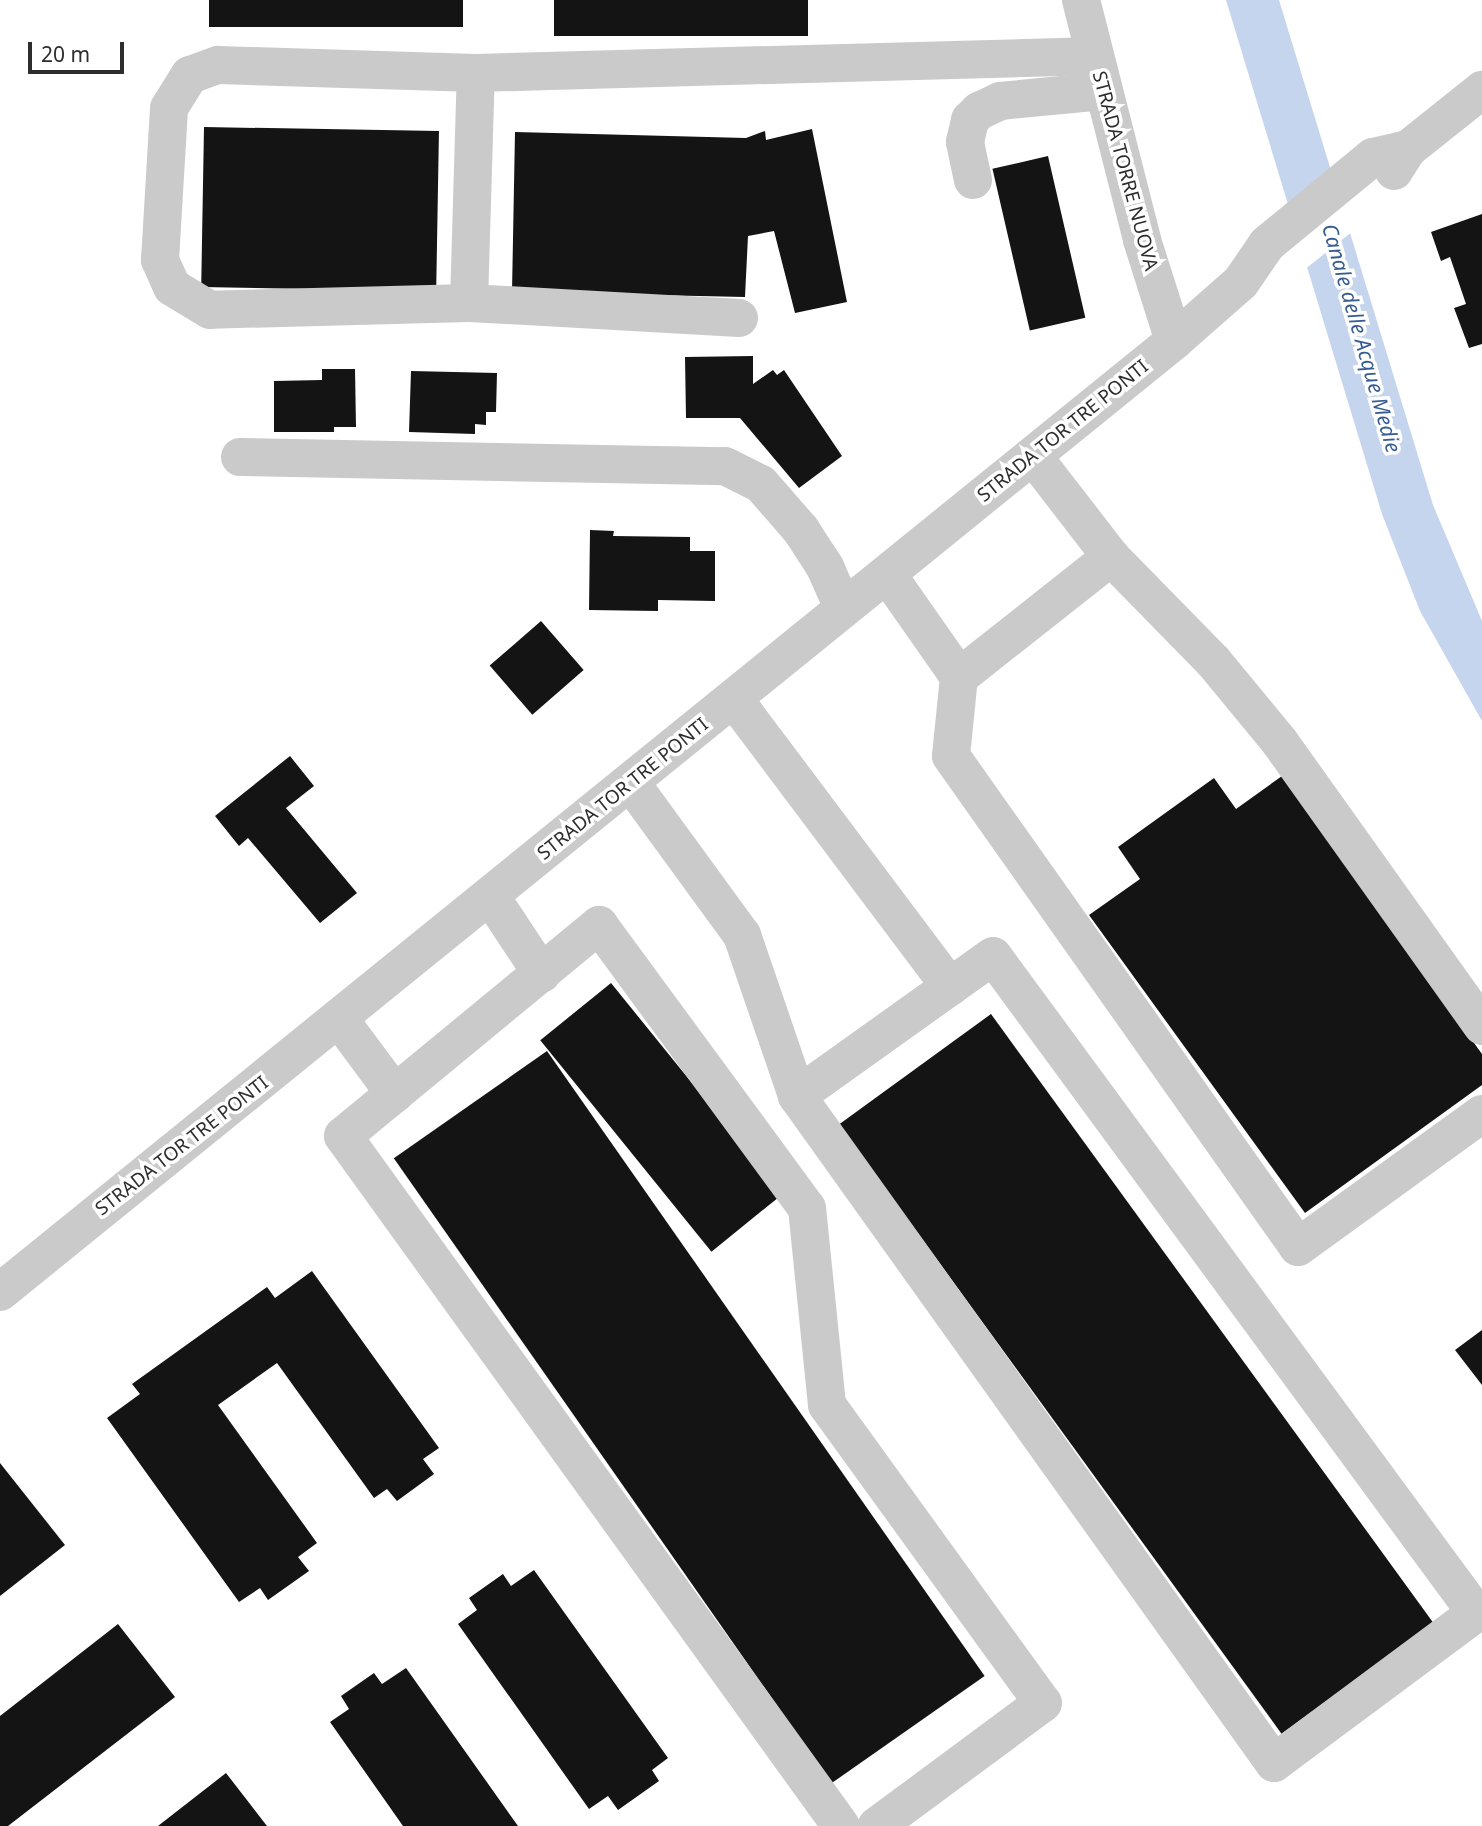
<!DOCTYPE html>
<style>
body{margin:0}
#map{position:relative;width:1482px;height:1826px;overflow:hidden;background:#fff;font-family:"Noto Sans",sans-serif}
div>[style]{position:absolute}
.water>*{inset:0;background:#c5d5ed}
.pier>*{inset:0;background:#fff}
.building>*{inset:0;background:#141414;transform-origin:0 0}
.minor>*{height:38px;margin:-19px;padding:0 19px;transform-origin:19px;border-radius:19px;background:#cacaca}
span{translate:-50% -50%;white-space:nowrap;text-align:center;line-height:1.15;-webkit-text-stroke:7px #fff;paint-order:stroke}
.street-label{font-size:19px;color:#2d2d2d}
.water-label{font-size:21px;color:#375c93;font-style:italic}
.scale{position:absolute;left:28px;top:42px;width:96px;height:32px;box-sizing:border-box;border:4px solid #2d2d2d;border-top:0;padding-left:9px;font-size:21px;line-height:24px;white-space:nowrap;color:#2d2d2d;-webkit-text-stroke:5px #fff;paint-order:stroke}
</style>
<div id="map">
<div class="water">
<div style="clip-path:polygon(1226px 0,1279px 0,1433px 505px,1482px 621px,1482px 721px,1420px 611px,1382px 514px)"></div>
</div>
<div class="pier">
<div style="clip-path:polygon(1335px 172px,1353px 231px,1304px 270px,1287px 212px)"></div>
</div>
<div class="building">
<div style="left:209px;top:0;width:254px;height:27px"></div>
<div style="left:554px;top:0;width:254px;height:36px"></div>
<div style="left:204px;top:127px;width:235px;height:160px;rotate:1deg"></div>
<div style="clip-path:polygon(812px 129px,847px 302px,795px 313px,774px 231px,748px 236px,745px 297px,512px 292px,515px 132px,746px 138px,765px 131px,766px 140px)"></div>
<div style="left:1048px;top:156px;width:166px;height:57px;rotate:77deg"></div>
<div style="clip-path:polygon(1482px 214px,1482px 344px,1469px 348px,1454px 308px,1466px 304px,1450px 257px,1441px 261px,1431px 232px)"></div>
<div style="clip-path:polygon(753px 356px,753px 384px,773px 370px,777px 375px,784px 370px,842px 456px,799px 488px,740px 418px,686px 418px,685px 357px)"></div>
<div style="clip-path:polygon(322px 369px,355px 369px,356px 427px,334px 427px,334px 432px,274px 432px,274px 381px,322px 380px)"></div>
<div style="clip-path:polygon(411px 371px,497px 373px,496px 412px,486px 412px,486px 425px,475px 424px,475px 434px,409px 432px)"></div>
<div style="clip-path:polygon(590px 530px,614px 531px,613px 536px,690px 537px,690px 551px,715px 551px,715px 601px,658px 600px,658px 611px,589px 610px)"></div>
<div style="left:541px;top:621px;width:65px;height:68px;rotate:49deg"></div>
<div style="clip-path:polygon(290px 756px,314px 786px,286px 808px,357px 893px,320px 923px,248px 838px,239px 846px,215px 816px)"></div>
<div style="clip-path:polygon(1282px 776px,1482px 1054px,1482px 1085px,1305px 1213px,1089px 915px,1140px 879px,1118px 847px,1214px 778px,1236px 809px)"></div>
<div style="left:611px;top:983px;width:272px;height:91px;rotate:51deg"></div>
<div style="left:991px;top:1014px;width:753px;height:188px;rotate:54deg"></div>
<div style="left:547px;top:1051px;width:763px;height:187px;rotate:55deg"></div>
<div style="clip-path:polygon(312px 1271px,439px 1448px,423px 1459px,434px 1474px,397px 1501px,387px 1489px,374px 1498px,277px 1363px,218px 1405px,317px 1543px,298px 1557px,309px 1571px,268px 1600px,260px 1588px,239px 1602px,107px 1418px,140px 1394px,132px 1384px,267px 1287px,275px 1298px)"></div>
<div style="clip-path:polygon(1482px 1330px,1482px 1385px,1455px 1350px)"></div>
<div style="clip-path:polygon(0 1463px,65px 1545px,0 1596px)"></div>
<div style="clip-path:polygon(534px 1570px,668px 1758px,652px 1770px,659px 1781px,618px 1810px,608px 1796px,589px 1809px,458px 1624px,477px 1610px,469px 1598px,503px 1574px,511px 1586px)"></div>
<div style="clip-path:polygon(118px 1624px,175px 1697px,8px 1826px,0 1826px,0 1716px)"></div>
<div style="clip-path:polygon(406px 1668px,518px 1826px,403px 1826px,330px 1722px,349px 1709px,341px 1696px,374px 1673px,382px 1684px)"></div>
<div style="clip-path:polygon(226px 1773px,267px 1826px,158px 1826px)"></div>
</div>
<div class="minor">
<div style="left:1081px;top:0;width:248px;rotate:75.7deg"></div>
<div style="left:1142px;top:240px;width:106px;rotate:72.4deg"></div>
<div style="left:1394px;top:171px;width:26px;rotate:-58deg"></div>
<div style="left:1408px;top:149px;width:95px;rotate:-38.6deg"></div>
<div style="left:973px;top:180px;width:39px;rotate:-102deg"></div>
<div style="left:965px;top:142px;width:23px;rotate:-77deg"></div>
<div style="left:970px;top:120px;width:13px;rotate:-45deg"></div>
<div style="left:979px;top:111px;width:23px;rotate:-25deg"></div>
<div style="left:1000px;top:101px;width:104px;rotate:-5.5deg"></div>
<div style="left:469px;top:303px;width:230px;rotate:-88.3deg"></div>
<div style="left:739px;top:318px;width:270px;rotate:-176.8deg"></div>
<div style="left:469px;top:303px;width:259px;rotate:178.5deg"></div>
<div style="left:210px;top:310px;width:44px;rotate:-148.8deg"></div>
<div style="left:172px;top:287px;width:30px;rotate:-114deg"></div>
<div style="left:160px;top:260px;width:152px;rotate:-86.6deg"></div>
<div style="left:169px;top:108px;width:39px;rotate:-58deg"></div>
<div style="left:190px;top:75px;width:30px;rotate:-20deg"></div>
<div style="left:218px;top:65px;width:258px;rotate:1.8deg"></div>
<div style="left:476px;top:73px;width:619px;rotate:-1.57deg"></div>
<div style="left:1033px;top:456px;width:128px;rotate:52.3deg"></div>
<div style="left:1111px;top:557px;width:146px;rotate:45.6deg"></div>
<div style="left:1213px;top:661px;width:104px;rotate:50.5deg"></div>
<div style="left:1279px;top:741px;width:350px;rotate:54.5deg"></div>
<div style="left:240px;top:457px;width:485px;rotate:1.1deg"></div>
<div style="left:725px;top:466px;width:40px;rotate:26.6deg"></div>
<div style="left:761px;top:484px;width:61px;rotate:49deg"></div>
<div style="left:801px;top:530px;width:44px;rotate:57deg"></div>
<div style="left:825px;top:567px;width:45px;rotate:66.3deg"></div>
<div style="left:887px;top:574px;width:126px;rotate:55deg"></div>
<div style="left:959px;top:677px;width:79px;rotate:95.8deg"></div>
<div style="left:951px;top:756px;width:601px;rotate:54.75deg"></div>
<div style="left:1298px;top:1247px;width:227px;rotate:-35.9deg"></div>
<div style="left:959px;top:677px;width:194px;rotate:-38.3deg"></div>
<div style="left:734px;top:699px;width:360px;rotate:53.1deg"></div>
<div style="left:631px;top:783px;width:188px;rotate:53.9deg"></div>
<div style="left:742px;top:935px;width:170px;rotate:71.1deg"></div>
<div style="left:797px;top:1096px;width:820px;rotate:54.43deg"></div>
<div style="left:1274px;top:1763px;width:252px;rotate:-36.6deg"></div>
<div style="left:1476px;top:1613px;width:815px;rotate:-126.32deg"></div>
<div style="left:993px;top:956px;width:241px;rotate:144.5deg"></div>
<div style="left:491px;top:897px;width:92px;rotate:56.5deg"></div>
<div style="left:340px;top:1020px;width:92px;rotate:53.4deg"></div>
<div style="left:0;top:1292px;width:1511px;rotate:-39.01deg"></div>
<div style="left:1174px;top:341px;width:89px;rotate:-41.4deg"></div>
<div style="left:1241px;top:282px;width:46px;rotate:-55.6deg"></div>
<div style="left:1267px;top:244px;width:137px;rotate:-39.4deg"></div>
<div style="left:1373px;top:157px;width:36px;rotate:-13deg"></div>
<div style="left:841px;top:1826px;width:851px;rotate:-125.82deg"></div>
<div style="left:343px;top:1136px;width:332px;rotate:-39.5deg"></div>
<div style="left:599px;top:925px;width:351px;rotate:53.7deg"></div>
<div style="left:807px;top:1208px;width:198px;rotate:84.2deg"></div>
<div style="left:827px;top:1405px;width:368px;rotate:54.1deg"></div>
<div style="left:1043px;top:1703px;width:207px;rotate:143.5deg"></div>
</div>
<div class="street-label">
<span style="left:1125px;top:171px;rotate:75deg">STRADA TORRE NUOVA</span>
<span style="left:1063px;top:431px;rotate:-39deg">STRADA TOR TRE PONTI</span>
<span style="left:623px;top:789px;rotate:-39deg">STRADA TOR TRE PONTI</span>
<span style="left:182px;top:1146px;rotate:-38deg">STRADA TOR TRE PONTI</span>
</div>
<div class="water-label">
<span style="left:1362px;top:338px;rotate:74deg">Canale delle Acque Medie</span>
</div>
<div class="scale">20 m</div>
</div>
